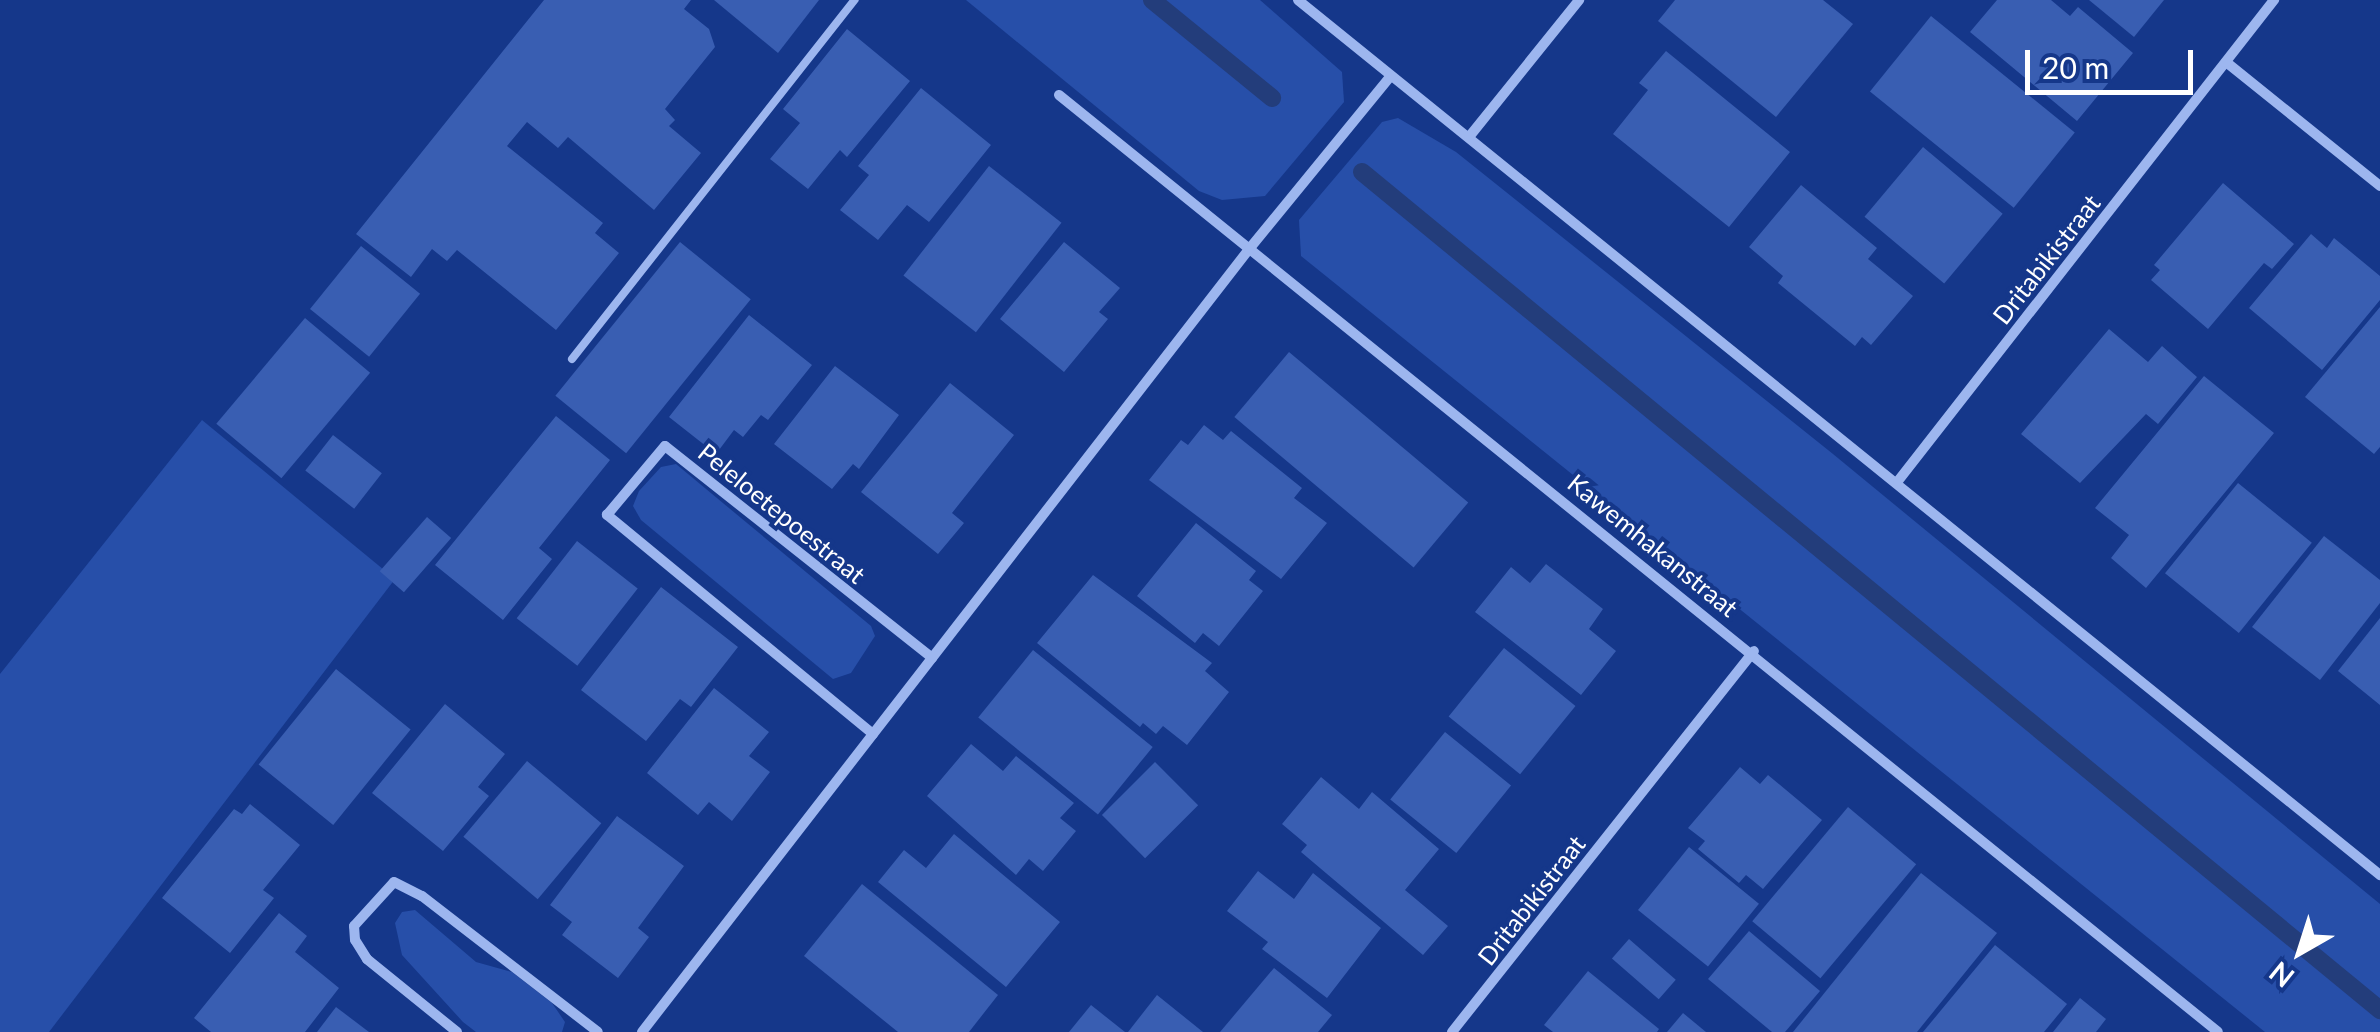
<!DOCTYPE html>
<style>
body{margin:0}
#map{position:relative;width:2380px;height:1032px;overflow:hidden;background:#15378a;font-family:Lato,sans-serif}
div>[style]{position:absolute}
.green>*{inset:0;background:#274fa9}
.stream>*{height:18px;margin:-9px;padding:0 9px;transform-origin:9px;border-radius:9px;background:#233d7b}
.building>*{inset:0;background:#395eb2;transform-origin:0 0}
.lane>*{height:8px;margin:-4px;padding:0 4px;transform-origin:4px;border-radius:4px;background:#9db6ef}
.street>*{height:10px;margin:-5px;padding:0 5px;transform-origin:5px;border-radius:5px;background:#9db6ef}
span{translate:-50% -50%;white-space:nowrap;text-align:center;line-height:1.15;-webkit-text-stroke:8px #15378a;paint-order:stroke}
.street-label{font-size:25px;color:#fff}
.north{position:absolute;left:2250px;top:902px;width:100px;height:100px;-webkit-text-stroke:8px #15378a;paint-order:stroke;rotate:219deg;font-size:28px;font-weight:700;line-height:40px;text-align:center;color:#fff}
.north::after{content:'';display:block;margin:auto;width:35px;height:45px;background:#fff;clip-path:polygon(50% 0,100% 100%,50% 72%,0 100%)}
.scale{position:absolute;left:2025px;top:50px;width:168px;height:45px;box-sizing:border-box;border:5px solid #fff;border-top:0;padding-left:12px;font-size:30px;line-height:35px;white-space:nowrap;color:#fff;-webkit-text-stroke:8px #15378a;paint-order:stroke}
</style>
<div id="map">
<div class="green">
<div style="clip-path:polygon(966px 0,1260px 0,1342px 72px,1344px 102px,1265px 196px,1222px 200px,1199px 191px)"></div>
<div style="clip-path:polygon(1398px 118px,1456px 152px,1833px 454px,2380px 904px,2380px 1032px,2265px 1032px,1301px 256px,1299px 220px,1382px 122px)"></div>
<div style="clip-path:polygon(202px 420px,395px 579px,49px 1032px,0 1032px,0 674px)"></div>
<div style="clip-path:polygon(676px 464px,871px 626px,875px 636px,851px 673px,833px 679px,641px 520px,633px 506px,639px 491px,661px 467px)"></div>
<div style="clip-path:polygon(415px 910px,476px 962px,512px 972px,552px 1003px,565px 1022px,562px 1032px,476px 1032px,463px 1022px,402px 955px,395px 923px,402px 912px)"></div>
</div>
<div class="stream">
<div style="left:1152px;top:0;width:155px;rotate:39.2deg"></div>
<div style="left:1362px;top:172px;width:1319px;rotate:39.46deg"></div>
</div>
<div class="building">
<div style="clip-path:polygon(544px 0,691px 0,684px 9px,709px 29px,715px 47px,665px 109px,675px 120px,669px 126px,701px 153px,654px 210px,568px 137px,558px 148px,527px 122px,507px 146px,603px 223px,595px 233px,619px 253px,556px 330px,457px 250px,447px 261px,432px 249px,411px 277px,356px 234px)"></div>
<div style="clip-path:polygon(714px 0,819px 0,778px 53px)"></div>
<div style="clip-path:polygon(1675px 0,1823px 0,1853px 24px,1776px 117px,1658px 21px)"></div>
<div style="clip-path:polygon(1997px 0,2051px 0,2070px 16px,2078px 7px,2133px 53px,2077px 121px,1970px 32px)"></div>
<div style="clip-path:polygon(2089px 0,2164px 0,2134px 37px)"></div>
<div style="left:1931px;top:16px;width:185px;height:97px;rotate:39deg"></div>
<div style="clip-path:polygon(847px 29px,910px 81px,847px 157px,840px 150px,808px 189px,770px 159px,800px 123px,783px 109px)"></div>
<div style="clip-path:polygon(1666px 51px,1790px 152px,1729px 227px,1613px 134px,1648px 90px,1639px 83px)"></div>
<div style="clip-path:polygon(921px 88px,991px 145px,929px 222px,907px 205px,878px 240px,840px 210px,869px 175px,858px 166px)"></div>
<div style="left:1923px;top:147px;width:104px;height:91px;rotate:40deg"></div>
<div style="left:989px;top:166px;width:92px;height:139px;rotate:38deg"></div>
<div style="clip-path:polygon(2223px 183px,2294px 244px,2272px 269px,2264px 263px,2208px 329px,2151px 280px,2160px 270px,2154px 265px)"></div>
<div style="clip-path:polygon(1801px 185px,1877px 248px,1868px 259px,1913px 296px,1871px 345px,1862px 337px,1855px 346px,1778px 283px,1783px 276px,1749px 247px)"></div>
<div style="clip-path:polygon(2311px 234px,2327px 248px,2334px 238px,2380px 276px,2380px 300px,2322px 370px,2249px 308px)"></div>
<div style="left:680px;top:242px;width:91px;height:198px;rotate:39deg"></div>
<div style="clip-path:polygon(1064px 242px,1120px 288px,1099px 312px,1108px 319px,1064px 372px,1000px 319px)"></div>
<div style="left:361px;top:246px;width:76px;height:81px;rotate:39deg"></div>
<div style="clip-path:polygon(2380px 307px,2380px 447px,2374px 454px,2305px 397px)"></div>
<div style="clip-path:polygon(749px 315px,812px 365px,768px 420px,761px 415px,743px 437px,734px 430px,716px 454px,669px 417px)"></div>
<div style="left:305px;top:318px;width:85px;height:138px;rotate:40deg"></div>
<div style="clip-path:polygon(2109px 329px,2148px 362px,2162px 346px,2197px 377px,2158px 424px,2146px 414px,2080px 483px,2021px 434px)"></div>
<div style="left:1289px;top:352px;width:234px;height:85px;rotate:40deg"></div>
<div style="clip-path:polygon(835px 366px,899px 415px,859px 469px,853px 464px,832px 489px,774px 444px)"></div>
<div style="clip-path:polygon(2204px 376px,2274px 433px,2146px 588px,2111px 558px,2129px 535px,2095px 508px)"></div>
<div style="clip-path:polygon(950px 383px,1014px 435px,952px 513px,964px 523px,938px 554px,861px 492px)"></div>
<div style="clip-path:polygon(556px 416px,610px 460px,539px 548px,552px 559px,503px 620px,435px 565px)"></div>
<div style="clip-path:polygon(1204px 425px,1223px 440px,1231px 431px,1302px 488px,1294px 498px,1327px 523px,1281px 579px,1149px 480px,1181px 440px,1188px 445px)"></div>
<div style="left:333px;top:435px;width:62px;height:45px;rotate:38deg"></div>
<div style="left:2238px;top:483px;width:95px;height:116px;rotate:39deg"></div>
<div style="left:427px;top:517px;width:32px;height:72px;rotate:41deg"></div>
<div style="clip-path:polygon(1196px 523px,1256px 571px,1249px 580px,1263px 591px,1219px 646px,1203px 633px,1195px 643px,1137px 596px)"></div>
<div style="clip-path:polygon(2324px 536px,2380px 580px,2380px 603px,2320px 680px,2252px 627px)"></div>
<div style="left:577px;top:541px;width:77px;height:98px;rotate:38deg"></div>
<div style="clip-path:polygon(1546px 564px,1603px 609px,1589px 629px,1616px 651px,1581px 695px,1475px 612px,1511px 567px,1530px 583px)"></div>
<div style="clip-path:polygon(1093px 575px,1212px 663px,1205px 671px,1229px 692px,1187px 745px,1163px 726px,1156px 734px,1143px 723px,1140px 727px,1037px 643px)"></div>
<div style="clip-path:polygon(661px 587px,738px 647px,691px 707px,680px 699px,646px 741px,581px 690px)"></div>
<div style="clip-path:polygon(2380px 618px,2380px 705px,2338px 671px)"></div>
<div style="left:1504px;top:648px;width:92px;height:88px;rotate:39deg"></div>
<div style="left:1033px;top:650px;width:154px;height:87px;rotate:39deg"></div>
<div style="left:336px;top:669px;width:96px;height:123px;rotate:39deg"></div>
<div style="clip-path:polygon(714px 688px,769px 732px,749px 756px,770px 772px,732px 821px,709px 802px,698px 815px,647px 773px)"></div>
<div style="clip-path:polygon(445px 704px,505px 754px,478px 787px,489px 796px,443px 851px,372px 793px)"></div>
<div style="left:1445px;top:732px;width:85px;height:87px;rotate:39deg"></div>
<div style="clip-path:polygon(971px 744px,1003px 771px,1016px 756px,1074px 803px,1060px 818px,1076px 831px,1043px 871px,1029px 859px,1016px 875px,927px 796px)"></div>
<div style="left:527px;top:761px;width:97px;height:99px;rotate:40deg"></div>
<div style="left:1155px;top:762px;width:61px;height:75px;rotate:45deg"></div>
<div style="clip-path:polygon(1740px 767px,1760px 784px,1768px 775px,1822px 820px,1763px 889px,1746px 875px,1739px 883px,1698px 849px,1705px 841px,1688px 828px)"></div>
<div style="clip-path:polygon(1321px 777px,1359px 809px,1372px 792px,1439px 849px,1405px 890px,1448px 926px,1423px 955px,1301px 852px,1307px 845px,1282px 824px)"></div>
<div style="clip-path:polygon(250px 804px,300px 845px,263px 890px,274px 898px,230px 953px,162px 898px,234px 809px,242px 814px)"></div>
<div style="left:1848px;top:807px;width:89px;height:149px;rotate:40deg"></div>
<div style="clip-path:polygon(617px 816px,684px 866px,638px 928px,649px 937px,618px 978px,562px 935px,572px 922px,550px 905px)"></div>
<div style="clip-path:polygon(954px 834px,1060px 922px,1006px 987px,878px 882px,904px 850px,926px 868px)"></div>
<div style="left:1689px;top:847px;width:90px;height:81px;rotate:39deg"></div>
<div style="clip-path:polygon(1258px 871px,1294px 899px,1313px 873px,1381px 928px,1327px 998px,1262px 949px,1268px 942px,1227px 911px)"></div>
<div style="clip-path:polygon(1921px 873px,1997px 933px,1917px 1032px,1793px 1032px)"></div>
<div style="clip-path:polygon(862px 884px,998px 995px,969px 1032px,898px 1032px,804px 956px)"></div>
<div style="clip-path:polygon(279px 913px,307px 936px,295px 952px,339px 988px,305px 1032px,211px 1032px,194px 1018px)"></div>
<div style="clip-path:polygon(1749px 931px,1820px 991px,1785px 1032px,1772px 1032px,1708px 979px)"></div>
<div style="left:1629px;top:939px;width:62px;height:26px;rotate:41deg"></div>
<div style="clip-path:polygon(1995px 945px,2067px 1004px,2044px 1032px,1923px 1032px)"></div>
<div style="clip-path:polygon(1274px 968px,1332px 1015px,1318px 1032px,1220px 1032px)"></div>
<div style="clip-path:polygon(1588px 971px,1659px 1029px,1657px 1032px,1553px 1032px,1544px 1025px)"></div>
<div style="clip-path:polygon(1157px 995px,1203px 1032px,1128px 1032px)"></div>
<div style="clip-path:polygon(2080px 998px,2106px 1019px,2096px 1032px,2053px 1032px)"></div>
<div style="clip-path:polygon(1091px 1005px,1125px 1032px,1069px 1032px)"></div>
<div style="clip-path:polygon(336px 1007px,369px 1032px,317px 1032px)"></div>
<div style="clip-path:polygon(1683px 1013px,1706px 1032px,1667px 1032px)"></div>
</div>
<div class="lane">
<div style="left:572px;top:359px;width:457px;rotate:-51.8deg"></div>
</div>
<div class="street">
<div style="left:1298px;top:0;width:1392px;rotate:38.96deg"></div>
<div style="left:2226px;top:62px;width:198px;rotate:38.8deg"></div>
<div style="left:1059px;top:95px;width:1490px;rotate:38.95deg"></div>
<div style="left:1469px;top:137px;width:176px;rotate:-51.2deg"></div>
<div style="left:1898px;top:481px;width:611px;rotate:-51.99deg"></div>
<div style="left:873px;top:734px;width:345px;rotate:-140.5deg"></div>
<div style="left:607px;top:515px;width:90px;rotate:-50deg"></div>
<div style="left:665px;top:446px;width:341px;rotate:38.4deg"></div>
<div style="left:457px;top:1032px;width:116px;rotate:-141deg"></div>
<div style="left:367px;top:959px;width:22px;rotate:-122deg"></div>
<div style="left:355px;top:940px;width:14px;rotate:-94deg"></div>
<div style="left:354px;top:926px;width:59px;rotate:-47.7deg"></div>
<div style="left:394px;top:882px;width:31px;rotate:27deg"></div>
<div style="left:422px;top:896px;width:222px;rotate:37.7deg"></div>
<div style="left:642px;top:1032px;width:992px;rotate:-52.21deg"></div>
<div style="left:1250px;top:248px;width:222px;rotate:-50.7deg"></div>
<div style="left:1452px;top:1032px;width:486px;rotate:-51.6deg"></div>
</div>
<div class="street-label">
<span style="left:2046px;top:259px;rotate:-52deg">Dritabikistraat</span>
<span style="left:782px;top:513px;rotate:39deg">Peleloetepoestraat</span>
<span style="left:1653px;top:545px;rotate:39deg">Kawemhakanstraat</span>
<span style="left:1531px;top:900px;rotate:-52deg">Dritabikistraat</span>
</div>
<div class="north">N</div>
<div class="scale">20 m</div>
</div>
